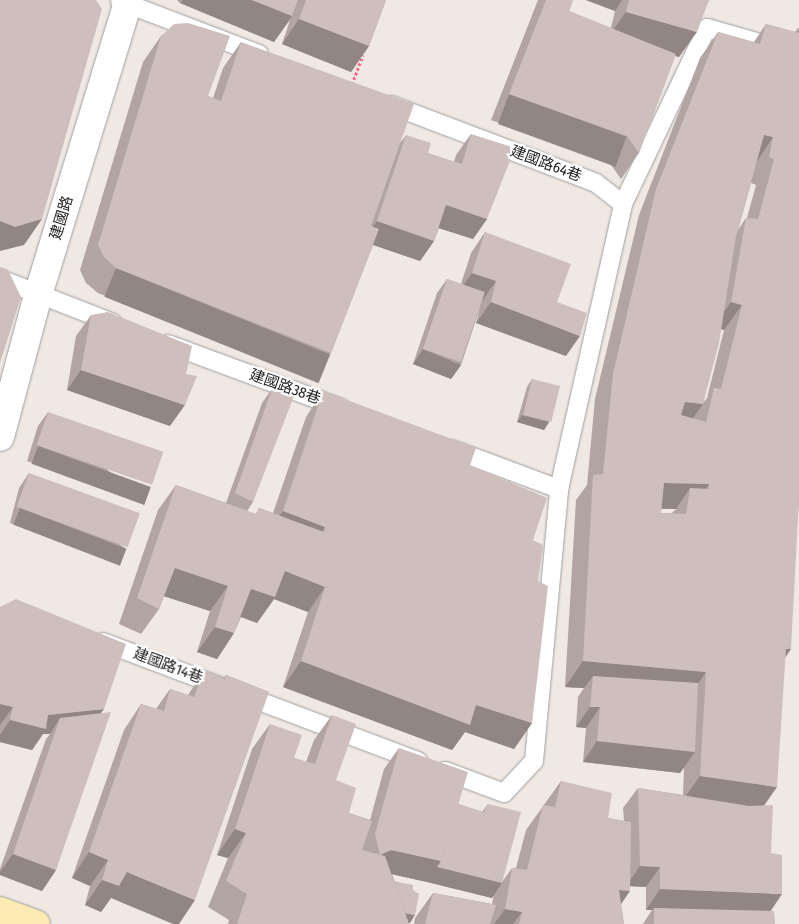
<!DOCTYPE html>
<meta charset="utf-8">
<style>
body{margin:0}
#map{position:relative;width:799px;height:924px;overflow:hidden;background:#efe8e3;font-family:"Fira Sans Condensed","Noto Sans TC",sans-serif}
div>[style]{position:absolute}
.path>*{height:3px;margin-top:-1.5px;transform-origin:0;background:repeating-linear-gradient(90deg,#ff6482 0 2.5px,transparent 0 5px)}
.roads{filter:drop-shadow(0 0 1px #9f9f9f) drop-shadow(0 0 1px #9f9f9f)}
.lane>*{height:18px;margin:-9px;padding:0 9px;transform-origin:9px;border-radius:9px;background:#fff}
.street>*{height:28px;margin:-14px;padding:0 14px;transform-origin:14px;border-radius:14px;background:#fff}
.secondary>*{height:28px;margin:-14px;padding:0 14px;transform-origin:14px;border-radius:14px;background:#fdebb3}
.wall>*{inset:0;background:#b2a4a2}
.shaded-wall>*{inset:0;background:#918684;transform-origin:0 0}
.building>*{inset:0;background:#cfbfbc;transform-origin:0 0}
span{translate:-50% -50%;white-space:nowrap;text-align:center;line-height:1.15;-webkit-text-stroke:4.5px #fff;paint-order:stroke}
.street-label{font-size:15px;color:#1e1e1e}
</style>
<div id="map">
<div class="path">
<div style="left:352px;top:84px;width:31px;rotate:-69deg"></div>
</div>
<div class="roads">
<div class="lane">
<div style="left:120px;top:1px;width:149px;rotate:20.9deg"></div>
<div style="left:391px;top:105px;width:219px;rotate:20.8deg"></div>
<div style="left:596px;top:183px;width:34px;rotate:38deg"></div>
<div style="left:0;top:279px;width:121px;rotate:21.3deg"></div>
<div style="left:168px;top:344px;width:184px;rotate:20.3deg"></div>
<div style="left:452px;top:449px;width:114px;rotate:20.5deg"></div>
<div style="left:103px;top:642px;width:337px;rotate:20.7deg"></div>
<div style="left:445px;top:771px;width:63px;rotate:20.4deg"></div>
<div style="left:504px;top:793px;width:44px;rotate:-46.8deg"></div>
<div style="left:534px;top:761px;width:273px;rotate:-84.7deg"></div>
<div style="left:559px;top:489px;width:292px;rotate:-77.3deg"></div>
<div style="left:623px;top:204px;width:195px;rotate:-64.5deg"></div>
<div style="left:707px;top:28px;width:73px;rotate:15.9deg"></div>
</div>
<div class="street">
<div style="left:0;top:437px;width:147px;rotate:-75deg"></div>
<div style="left:38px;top:295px;width:309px;rotate:-72.9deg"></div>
</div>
<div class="secondary">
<div style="left:0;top:911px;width:38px;rotate:20deg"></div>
</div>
</div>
<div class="wall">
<div style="clip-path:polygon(177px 0,386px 0,369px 46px,351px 72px,282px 44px,290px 20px,274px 42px,180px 3px)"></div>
<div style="clip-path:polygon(538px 0,573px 0,569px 11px,611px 28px,615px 11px,586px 0,709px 0,679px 57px,675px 56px,639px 153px,621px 179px,609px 162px,491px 120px)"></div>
<div style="clip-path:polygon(evenodd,766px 24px,795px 32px,799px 27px,799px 502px,785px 658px,764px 805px,771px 853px,770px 911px,775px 924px,643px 924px,652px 910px,646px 910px,646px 887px,630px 886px,621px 904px,624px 924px,414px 924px,415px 918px,433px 893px,492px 904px,494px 894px,492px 898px,427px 882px,392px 874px,410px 923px,408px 923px,409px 924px,228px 924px,229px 920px,208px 907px,228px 858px,217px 855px,252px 749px,270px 724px,294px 758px,306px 762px,314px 740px,332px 715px,336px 780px,349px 813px,370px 820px,384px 769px,399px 748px,458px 804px,482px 812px,488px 804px,502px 882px,512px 868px,516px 868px,526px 830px,561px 781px,608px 818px,624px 821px,623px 808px,638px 788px,683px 795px,684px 767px,680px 773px,583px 762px,586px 728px,576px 727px,578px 697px,584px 688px,565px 687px,576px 500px,587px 485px,595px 399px,639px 215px,700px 58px,718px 32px,754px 42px,766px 24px,751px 183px,756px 185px,747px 218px,746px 218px,738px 230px,751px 183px,766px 24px,721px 329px,724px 330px,707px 398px,703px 403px,721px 329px,766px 24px,661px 509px,676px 509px,672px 513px,661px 513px,661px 509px)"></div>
<div style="clip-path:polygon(161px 36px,208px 96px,213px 98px,223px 68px,241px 42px,401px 142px,406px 135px,428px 153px,454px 162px,456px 155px,471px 134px,487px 219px,473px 239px,439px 228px,434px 241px,420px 261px,373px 245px,331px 353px,313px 378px,98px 293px,86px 283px,80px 270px,143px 62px)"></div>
<div style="clip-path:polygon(485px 232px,557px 302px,566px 356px,476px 323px,480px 308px,461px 365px,451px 379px,413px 364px,437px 293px,447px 279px,461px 284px,471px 253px)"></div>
<div style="clip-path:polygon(91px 315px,170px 426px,67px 390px,76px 336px)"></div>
<div style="clip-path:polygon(532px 379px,549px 422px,544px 430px,517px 422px,527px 387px)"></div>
<div style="clip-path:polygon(272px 389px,253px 502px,247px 511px,256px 514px,259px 508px,273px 513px,306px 417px,323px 391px,470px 465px,533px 540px,538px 581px,532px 723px,514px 749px,465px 732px,452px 750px,283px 687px,308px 612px,274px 599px,257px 623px,241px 617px,234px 633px,217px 659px,197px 652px,210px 611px,164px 596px,159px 609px,141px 634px,119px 624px,158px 510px,176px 485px,226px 503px,262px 403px)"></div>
<div style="clip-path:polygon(48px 412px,141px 502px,27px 461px,38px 426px)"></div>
<div style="clip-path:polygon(29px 473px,126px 549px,116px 563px,10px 523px,19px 488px)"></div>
<div style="clip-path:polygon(0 607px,100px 714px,56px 870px,42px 891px,0 875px,0 869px,46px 739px,50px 734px,43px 734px,32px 750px,0 742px)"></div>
<div style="clip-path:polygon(204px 671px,224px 678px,226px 675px,269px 692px,111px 898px,101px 912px,85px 905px,90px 886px,72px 878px,124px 730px,141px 704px,156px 709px,170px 689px,188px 695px)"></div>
</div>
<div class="shaded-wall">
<div style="clip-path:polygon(183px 0,252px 0,292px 16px,274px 42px,180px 3px)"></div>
<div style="clip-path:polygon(586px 0,622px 0,615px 11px)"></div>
<div style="clip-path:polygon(626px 12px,697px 32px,679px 57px,608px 37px)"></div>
<div style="clip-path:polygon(299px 19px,369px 46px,351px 72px,282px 44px)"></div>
<div style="left:509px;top:94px;width:125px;height:32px;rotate:20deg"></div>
<div style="clip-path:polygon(764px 135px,773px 137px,756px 163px)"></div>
<div style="clip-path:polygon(446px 205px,487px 219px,473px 239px,432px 226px)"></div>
<div style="clip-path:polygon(42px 219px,24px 245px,0 251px,0 221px)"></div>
<div style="clip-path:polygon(377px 221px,434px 241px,420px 261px,362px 241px)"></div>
<div style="left:116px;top:268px;width:231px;height:31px;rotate:22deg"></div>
<div style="clip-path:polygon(472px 273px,496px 281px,482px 301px,458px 293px)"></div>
<div style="clip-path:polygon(491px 302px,580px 336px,566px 356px,476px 323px)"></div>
<div style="clip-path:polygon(731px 302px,742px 305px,724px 330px,713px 327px)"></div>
<div style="clip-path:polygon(423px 349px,461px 365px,451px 379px,413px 364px)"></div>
<div style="clip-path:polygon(81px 370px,185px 405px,170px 426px,67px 390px)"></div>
<div style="clip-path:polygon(685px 402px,703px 404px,685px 429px,668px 427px)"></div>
<div style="clip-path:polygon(522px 415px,549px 422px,544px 430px,517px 422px)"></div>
<div style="left:38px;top:446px;width:120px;height:19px;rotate:20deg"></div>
<div style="clip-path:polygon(664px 483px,709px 484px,691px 509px,690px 488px,676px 509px,646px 508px)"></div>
<div style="left:20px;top:508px;width:114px;height:18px;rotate:21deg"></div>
<div style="clip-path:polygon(283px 511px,325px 527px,308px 552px,265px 536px)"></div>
<div style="clip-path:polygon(175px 568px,228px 586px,210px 611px,157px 594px)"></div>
<div style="clip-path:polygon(285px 571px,325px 587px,308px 612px,274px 599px,257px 623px,233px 614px,251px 589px)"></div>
<div style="clip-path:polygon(215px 627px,234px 633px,217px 659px,197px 652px)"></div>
<div style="clip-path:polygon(786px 649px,791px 649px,773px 675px)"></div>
<div style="clip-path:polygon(301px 661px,476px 705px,532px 723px,514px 749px,465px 732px,452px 750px,283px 687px)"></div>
<div style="clip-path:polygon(583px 661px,706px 672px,688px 698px,593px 676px,584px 688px,565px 687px)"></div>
<div style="clip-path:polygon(0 704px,13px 707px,0 725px)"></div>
<div style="clip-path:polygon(590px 707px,600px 707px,586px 728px,576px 727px)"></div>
<div style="clip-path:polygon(104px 709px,89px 730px,60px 718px,50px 734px,43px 734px,32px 750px,0 742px,0 735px,10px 720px,48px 715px)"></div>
<div style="clip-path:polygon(597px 741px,695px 752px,680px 773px,583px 762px)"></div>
<div style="clip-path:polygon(700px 776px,777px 787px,759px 813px,682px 801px)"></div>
<div style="clip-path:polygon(235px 829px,246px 833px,228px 858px,217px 855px)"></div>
<div style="clip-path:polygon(391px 850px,441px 861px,502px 883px,492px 898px,427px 882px,377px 871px,380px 855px)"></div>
<div style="clip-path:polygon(89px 852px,108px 860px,90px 886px,72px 878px)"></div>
<div style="clip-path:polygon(13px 854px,56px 870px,42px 891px,0 875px,0 872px)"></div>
<div style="clip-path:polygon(640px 866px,660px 867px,646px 887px,626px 886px)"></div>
<div style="clip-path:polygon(127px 872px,195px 900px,179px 924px,173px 924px,111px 898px,101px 912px,85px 905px,102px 880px)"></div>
<div style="clip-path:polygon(660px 889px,782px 894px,768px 915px,654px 908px,652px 910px,646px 910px)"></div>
<div style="clip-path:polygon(619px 890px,630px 891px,613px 916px)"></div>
<div style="clip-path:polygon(505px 909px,522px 912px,513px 924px,494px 924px)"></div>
<div style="clip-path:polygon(390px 910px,415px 915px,410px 923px,385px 918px)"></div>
</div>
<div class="building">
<div style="clip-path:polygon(0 0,96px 0,102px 9px,42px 219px,15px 227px,0 221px)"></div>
<div style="clip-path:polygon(252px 0,298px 0,292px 16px)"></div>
<div style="clip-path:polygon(306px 0,386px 0,369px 46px,299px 19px)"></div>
<div style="clip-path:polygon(546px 0,573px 0,569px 11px,676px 54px,639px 153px,627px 136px,509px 94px)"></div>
<div style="clip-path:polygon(629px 0,709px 0,697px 32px,626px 12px)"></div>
<div style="clip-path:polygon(188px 23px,230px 36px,208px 96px,221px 101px,241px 42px,414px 104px,371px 226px,379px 229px,331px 353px,116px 268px,104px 257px,98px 245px,161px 36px,174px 24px)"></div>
<div style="clip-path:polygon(evenodd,766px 24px,799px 33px,799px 499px,791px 649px,786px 649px,777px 787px,700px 776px,706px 672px,583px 661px,593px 475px,603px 474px,613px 374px,656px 189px,718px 32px,760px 44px,766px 24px,764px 135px,773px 137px,769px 157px,774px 159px,758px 219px,746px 218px,731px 302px,742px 305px,721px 389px,714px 388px,706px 422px,681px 415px,685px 402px,703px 404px,719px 343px,736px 236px,764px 135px,766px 24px,664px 483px,709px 484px,709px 489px,690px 488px,686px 514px,661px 513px,664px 483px)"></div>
<div style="clip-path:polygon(471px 134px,515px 148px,487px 219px,446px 205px,434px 241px,377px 221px,406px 135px,431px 143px,428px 153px,462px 164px)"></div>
<div style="clip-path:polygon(485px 232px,571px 264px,557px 302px,587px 313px,580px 336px,491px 302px,496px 281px,472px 273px)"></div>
<div style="clip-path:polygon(0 267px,8px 270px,21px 297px,0 363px)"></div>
<div style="left:447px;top:279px;width:40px;height:74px;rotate:19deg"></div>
<div style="clip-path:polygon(108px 312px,192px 346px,186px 374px,197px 376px,185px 405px,81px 370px,91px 315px)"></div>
<div style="left:532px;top:379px;width:29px;height:37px;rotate:14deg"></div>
<div style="clip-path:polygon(272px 389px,294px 396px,253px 502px,235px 493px)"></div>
<div style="clip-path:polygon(323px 391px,476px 448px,470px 465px,547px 498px,533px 540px,543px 545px,538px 581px,548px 586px,532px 723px,476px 705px,470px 725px,301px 661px,325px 587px,285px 571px,275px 597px,251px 589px,234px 633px,215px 627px,228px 586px,175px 568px,159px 609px,137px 598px,176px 485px,256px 514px,259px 508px,324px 532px,325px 527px,283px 511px)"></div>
<div style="left:48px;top:412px;width:122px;height:35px;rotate:19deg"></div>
<div style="left:29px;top:473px;width:118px;height:36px;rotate:20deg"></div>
<div style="clip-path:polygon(16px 599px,126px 644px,104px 709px,48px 715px,46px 729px,10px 720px,13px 707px,0 704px,0 607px)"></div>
<div style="clip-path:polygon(204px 671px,225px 679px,226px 675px,269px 692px,195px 900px,127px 872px,119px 886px,102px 880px,108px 860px,89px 852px,141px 704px,164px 711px,170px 689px,194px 697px)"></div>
<div style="clip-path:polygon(593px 676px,698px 683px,695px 752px,597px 741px,600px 707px,590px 707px)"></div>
<div style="clip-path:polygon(111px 712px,56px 870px,13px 854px,60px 718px)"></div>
<div style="clip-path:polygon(332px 715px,356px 724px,336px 780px,356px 788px,349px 813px,372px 821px,362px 850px,385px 856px,409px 924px,237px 924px,247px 894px,226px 881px,246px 833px,235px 829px,270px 724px,302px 735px,294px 758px,315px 764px)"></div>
<div style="clip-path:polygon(399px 748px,468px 772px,441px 861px,391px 850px,380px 855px,375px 834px)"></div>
<div style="clip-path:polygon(561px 781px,612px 793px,608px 818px,631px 822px,630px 891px,619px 890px,624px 924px,519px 924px,522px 912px,505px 909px,512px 868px,527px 870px,543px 805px,555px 807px)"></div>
<div style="clip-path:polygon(638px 788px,749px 806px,773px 805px,771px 853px,782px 855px,782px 894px,660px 889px,660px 867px,640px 866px)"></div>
<div style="clip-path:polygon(458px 804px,484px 812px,488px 804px,521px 812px,502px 883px,437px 867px,441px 861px)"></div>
<div style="clip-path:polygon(394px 881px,413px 885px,413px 890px,419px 894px,415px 915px,405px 913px)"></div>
<div style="clip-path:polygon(433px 893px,496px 905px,490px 924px,425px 924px)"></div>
<div style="clip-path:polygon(654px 908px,774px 911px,775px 924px,654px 924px)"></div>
</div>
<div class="street-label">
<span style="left:546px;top:164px;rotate:21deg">建國路64巷</span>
<span style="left:62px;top:218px;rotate:-73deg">建國路</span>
<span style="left:285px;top:387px;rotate:20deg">建國路38巷</span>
<span style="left:168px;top:666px;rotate:21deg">建國路14巷</span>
</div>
</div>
